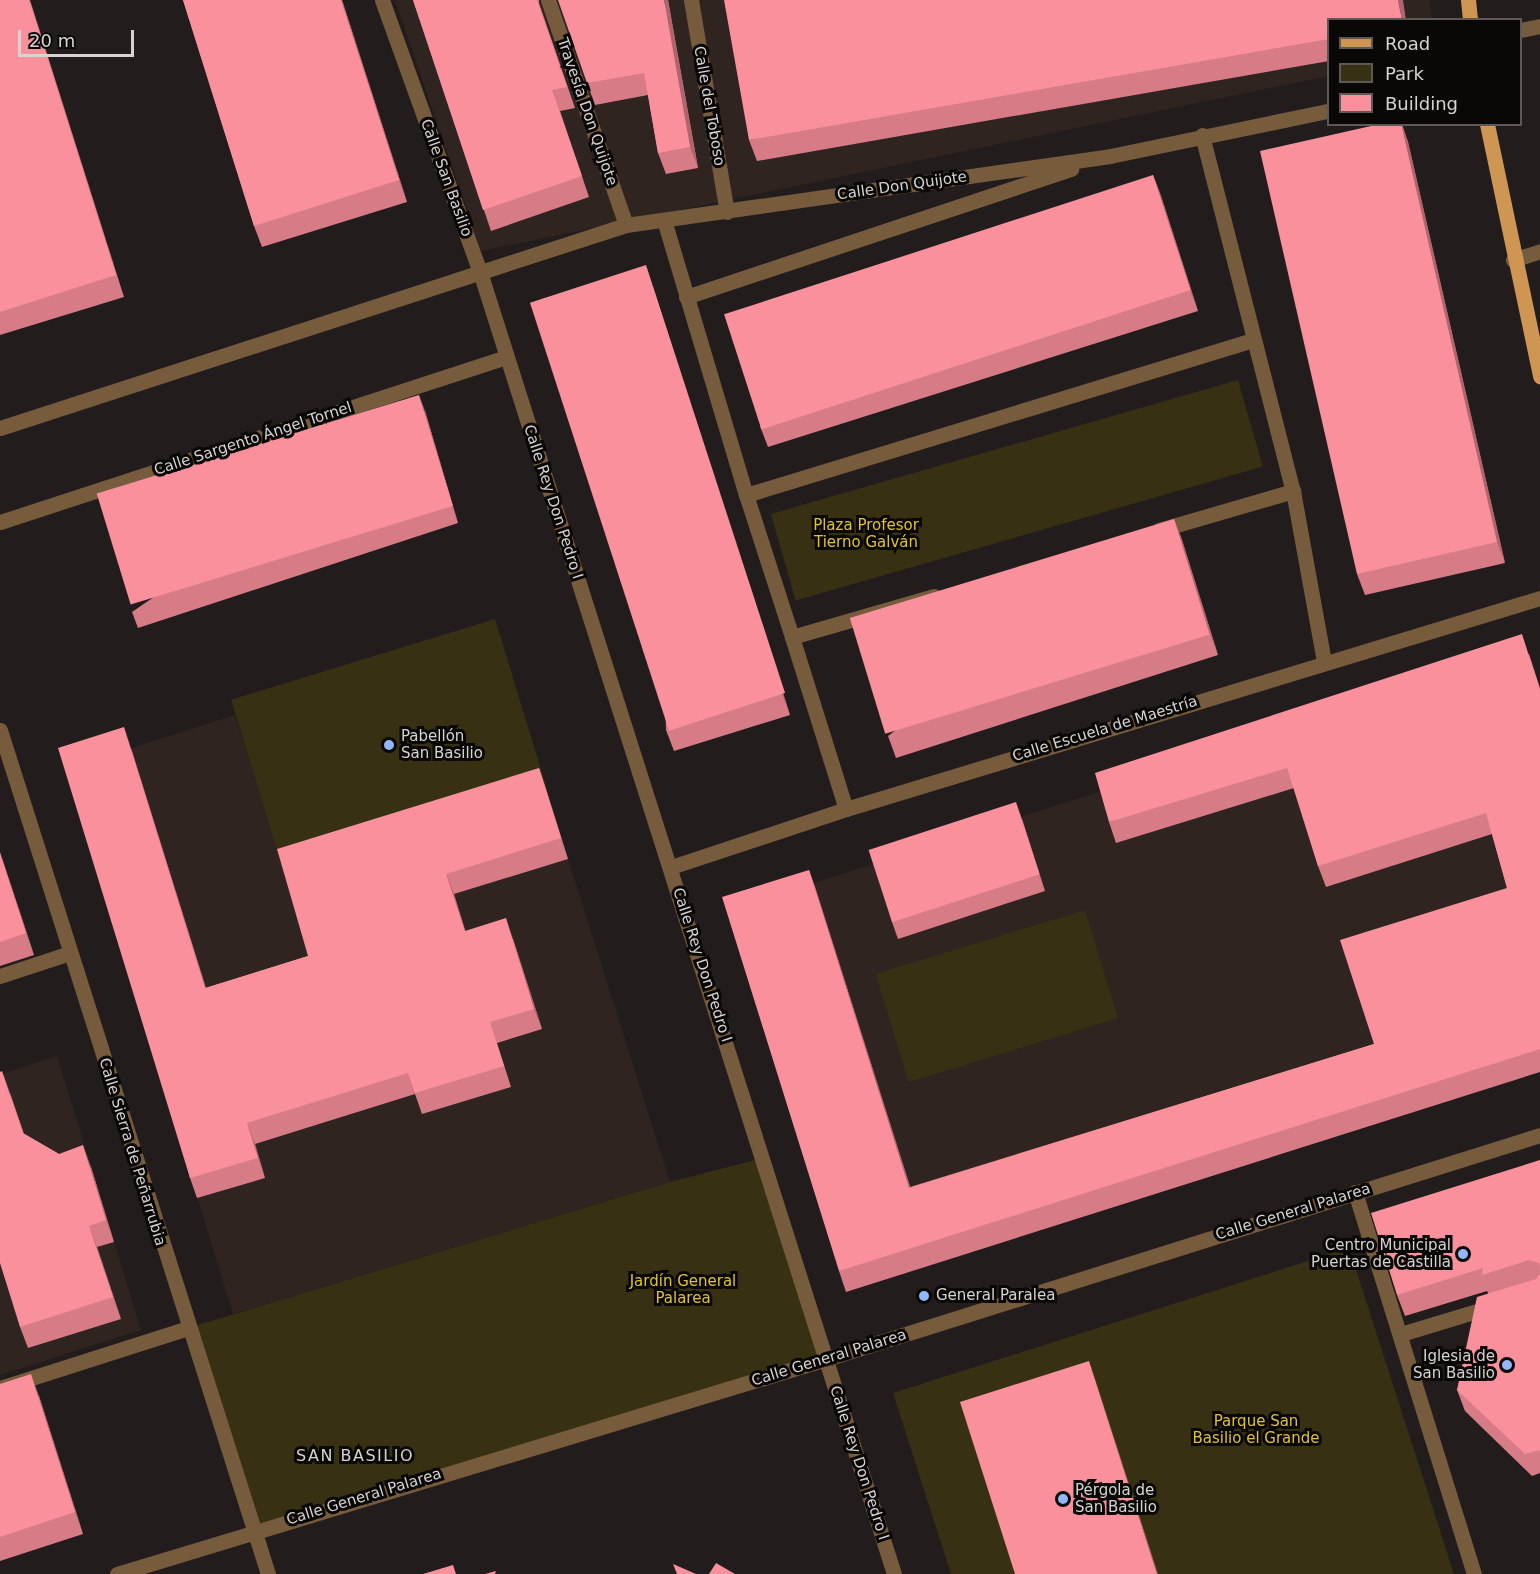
<!DOCTYPE html>
<meta charset="utf-8">
<style>
body{margin:0}
#map{position:relative;width:1540px;height:1574px;overflow:hidden;background:#221d1c;font-family:"DejaVu Sans",sans-serif}
div>[style]{position:absolute}
.built>*{inset:0;background:#2f2420}
.green>*{inset:0;background:#373013;transform-origin:0 0}
.minor>*{height:15px;margin:-7.5px;padding:0 7.5px;transform-origin:7.5px;border-radius:7.5px;background:#765b3c}
.major>*{height:15px;margin:-7.5px;padding:0 7.5px;transform-origin:7.5px;border-radius:7.5px;background:#cf9653}
.wall>*{inset:0;background:#d77c86}
.shaded-wall>*{inset:0;background:#af656d;transform-origin:0 0}
.building>*{inset:0;background:#fa909c;transform-origin:0 0}
.dots>*{width:16px;height:16px;translate:-50% -50%;box-sizing:border-box;border:3px solid #0a0807;border-radius:50%}
span{translate:-50% -50%;white-space:nowrap;text-align:center;line-height:1.15;-webkit-text-stroke:6px #0a0807;paint-order:stroke}
.street-label{font-size:15px;color:#d7d3d2}
.park-label{font-size:15px;color:#e1c32e}
.poi-label{font-size:15px;color:#d7d3d2}
.left{translate:0 -50%;text-align:left}
.right{translate:-100% -50%;text-align:right}
.neighbourhood-label{font-size:16px;color:#d7d3d2;letter-spacing:1.5px}
.legend{position:absolute;left:1327px;top:18px;width:195px;height:108px;box-sizing:border-box;background:#0a0807;border:2px solid #5c5958;margin:0;padding:8px 10px;list-style:none;font-size:18px;color:#d7d3d2}
.legend li{display:flex;align-items:center;gap:12px;height:30px}
.legend b{width:30px;border:2px solid #5c5958}
.scale{position:absolute;left:18px;top:30px;width:116px;height:27px;box-sizing:border-box;border:3px solid #d7d3d2;border-top:0;padding-left:8px;font-size:18px;line-height:21px;white-space:nowrap;color:#d7d3d2;-webkit-text-stroke:4px #0a0807;paint-order:stroke}
</style>
<div id="map">
<div class="built">
<div style="clip-path:polygon(395px 0,1429px 0,1432px 19px,1328px 20px,1328px 76px,481px 251px)"></div>
<div style="clip-path:polygon(1529px 654px,1540px 688px,1540px 1072px,846px 1292px,727px 911px)"></div>
<div style="clip-path:polygon(235px 715px,284px 869px,546px 789px,670px 1182px,233px 1314px,66px 769px)"></div>
<div style="clip-path:polygon(57px 1056px,141px 1330px,0 1375px,0 1075px)"></div>
</div>
<div class="green">
<div style="left:1238px;top:380px;width:90px;height:486px;rotate:74deg"></div>
<div style="left:495px;top:619px;width:177px;height:276px;rotate:73deg"></div>
<div style="left:1085px;top:910px;width:113px;height:219px;rotate:73deg"></div>
<div style="clip-path:polygon(763px 1158px,826px 1359px,254px 1529px,188px 1328px,670px 1182px)"></div>
<div style="clip-path:polygon(1349px 1248px,1454px 1574px,951px 1574px,893px 1393px)"></div>
</div>
<div class="minor">
<div style="left:382px;top:0;width:289px;rotate:70.2deg"></div>
<div style="left:480px;top:272px;width:1366px;rotate:72.36deg"></div>
<div style="left:548px;top:0;width:238px;rotate:70.9deg"></div>
<div style="left:691px;top:0;width:215px;rotate:80.4deg"></div>
<div style="left:1520px;top:30px;width:20px;rotate:-11deg"></div>
<div style="left:1202px;top:135px;width:367px;rotate:75.7deg"></div>
<div style="left:1293px;top:491px;width:174px;rotate:79.7deg"></div>
<div style="left:664px;top:220px;width:287px;rotate:73.4deg"></div>
<div style="left:1513px;top:260px;width:28px;rotate:-18deg"></div>
<div style="left:686px;top:297px;width:406px;rotate:-18.4deg"></div>
<div style="left:0;top:428px;width:658px;rotate:-17.97deg"></div>
<div style="left:626px;top:225px;width:489px;rotate:-8.1deg"></div>
<div style="left:1110px;top:156px;width:223px;rotate:-11.7deg"></div>
<div style="left:0;top:522px;width:532px;rotate:-18.06deg"></div>
<div style="left:1159px;top:530px;width:140px;rotate:-16.2deg"></div>
<div style="left:934px;top:596px;width:148px;rotate:163.9deg"></div>
<div style="left:792px;top:637px;width:149px;rotate:-107.9deg"></div>
<div style="left:746px;top:495px;width:530px;rotate:-17deg"></div>
<div style="left:792px;top:637px;width:180px;rotate:72.6deg"></div>
<div style="left:0;top:730px;width:886px;rotate:72.38deg"></div>
<div style="left:671px;top:867px;width:184px;rotate:-18.3deg"></div>
<div style="left:846px;top:809px;width:725px;rotate:-16.91deg"></div>
<div style="left:0;top:976px;width:74px;rotate:-18.2deg"></div>
<div style="left:1355px;top:1192px;width:400px;rotate:72.7deg"></div>
<div style="left:1401px;top:1334px;width:96px;rotate:-16.9deg"></div>
<div style="left:0;top:1388px;width:197px;rotate:-17.7deg"></div>
<div style="left:117px;top:1574px;width:741px;rotate:-16.87deg"></div>
<div style="left:826px;top:1359px;width:748px;rotate:-17.42deg"></div>
</div>
<div class="major">
<div style="left:1468px;top:0;width:20px;rotate:84deg"></div>
<div style="left:1487px;top:124px;width:258px;rotate:78.1deg"></div>
</div>
<div class="wall">
<div style="clip-path:polygon(0 0,30px 0,124px 297px,0 335px)"></div>
<div style="clip-path:polygon(183px 0,342px 0,407px 202px,262px 247px,254px 226px)"></div>
<div style="clip-path:polygon(413px 0,539px 0,539px 3px,575px 108px,560px 111px,589px 197px,491px 231px)"></div>
<div style="clip-path:polygon(668px 0,698px 168px,666px 174px,658px 153px,648px 95px,595px 105px,587px 83px)"></div>
<div style="clip-path:polygon(1329px 20px,1329px 61px,757px 161px,749px 140px)"></div>
<div style="clip-path:polygon(1380px 124px,1402px 124px,1408px 142px,1505px 563px,1365px 595px,1357px 574px)"></div>
<div style="clip-path:polygon(1153px 175px,1161px 196px,1198px 311px,768px 447px,760px 426px)"></div>
<div style="clip-path:polygon(653px 287px,790px 715px,674px 751px,666px 730px)"></div>
<div style="clip-path:polygon(425px 411px,458px 523px,138px 628px,132px 612px)"></div>
<div style="clip-path:polygon(1174px 519px,1182px 540px,1218px 655px,896px 758px,888px 736px)"></div>
<div style="clip-path:polygon(1529px 654px,1540px 688px,1540px 1072px,846px 1292px,839px 1271px,809px 870px,816px 890px,910px 1187px,1374px 1044px,1507px 888px,1492px 834px,1326px 887px,1318px 866px,1294px 788px,1116px 843px,1109px 822px)"></div>
<div style="clip-path:polygon(131px 748px,206px 988px,308px 956px,539px 768px,546px 789px,568px 859px,454px 894px,465px 931px,513px 939px,542px 1029px,497px 1043px,511px 1087px,422px 1114px,415px 1094px,255px 1144px,265px 1178px,197px 1198px,190px 1178px)"></div>
<div style="clip-path:polygon(1022px 819px,1045px 891px,898px 939px,892px 922px)"></div>
<div style="clip-path:polygon(0 852px,34px 955px,0 966px)"></div>
<div style="clip-path:polygon(10px 1093px,24px 1134px,59px 1154px,91px 1167px,114px 1242px,97px 1247px,121px 1319px,28px 1348px,20px 1327px)"></div>
<div style="clip-path:polygon(1540px 1160px,1540px 1473px,1532px 1476px,1465px 1411px,1457px 1390px,1488px 1293px,1487px 1291px,1405px 1316px,1397px 1295px)"></div>
<div style="clip-path:polygon(0 1384px,39px 1396px,83px 1534px,0 1561px)"></div>
</div>
<div class="shaded-wall">
<div style="left:29px;top:0;width:1px;height:288px"></div>
<div style="clip-path:polygon(341px 0,342px 0,407px 202px,399px 180px)"></div>
<div style="clip-path:polygon(664px 0,668px 0,698px 168px,690px 147px)"></div>
<div style="clip-path:polygon(1398px 0,1403px 0,1406px 20px,1402px 20px)"></div>
<div style="clip-path:polygon(1401px 124px,1408px 142px,1505px 563px,1497px 542px)"></div>
<div style="clip-path:polygon(1153px 175px,1161px 196px,1198px 311px,1190px 290px)"></div>
<div style="clip-path:polygon(646px 265px,653px 287px,790px 715px,782px 694px)"></div>
<div style="clip-path:polygon(419px 395px,425px 411px,458px 523px,452px 506px)"></div>
<div style="clip-path:polygon(1174px 519px,1182px 540px,1218px 655px,1210px 634px)"></div>
<div style="clip-path:polygon(124px 727px,131px 748px,212px 1009px,205px 988px)"></div>
<div style="clip-path:polygon(539px 768px,546px 789px,568px 859px,561px 838px)"></div>
<div style="clip-path:polygon(1016px 802px,1022px 819px,1045px 891px,1039px 874px)"></div>
<div style="clip-path:polygon(0 852px,34px 955px,26px 933px)"></div>
<div style="clip-path:polygon(809px 870px,816px 890px,917px 1208px,909px 1188px)"></div>
<div style="clip-path:polygon(446px 874px,454px 894px,472px 952px)"></div>
<div style="clip-path:polygon(506px 918px,513px 939px,542px 1029px,534px 1009px)"></div>
<div style="clip-path:polygon(2px 1071px,10px 1093px,31px 1155px,23px 1133px)"></div>
<div style="clip-path:polygon(247px 1123px,255px 1144px,265px 1178px,258px 1158px)"></div>
<div style="clip-path:polygon(83px 1145px,91px 1167px,114px 1242px,106px 1220px)"></div>
<div style="clip-path:polygon(89px 1226px,97px 1247px,121px 1319px,113px 1297px)"></div>
<div style="clip-path:polygon(1089px 1361px,1096px 1382px,1158px 1574px,1157px 1574px)"></div>
<div style="clip-path:polygon(31px 1374px,39px 1396px,83px 1534px,75px 1512px)"></div>
</div>
<div class="building">
<div style="clip-path:polygon(0 0,29px 0,116px 275px,0 312px)"></div>
<div style="clip-path:polygon(183px 0,341px 0,399px 180px,254px 226px)"></div>
<div style="clip-path:polygon(413px 0,537px 0,567px 87px,552px 90px,582px 176px,483px 210px)"></div>
<div style="clip-path:polygon(558px 0,664px 0,690px 147px,658px 153px,644px 73px,587px 83px)"></div>
<div style="clip-path:polygon(724px 0,1398px 0,1402px 20px,1329px 20px,1329px 39px,749px 140px)"></div>
<div style="clip-path:polygon(1380px 124px,1401px 124px,1497px 542px,1357px 574px,1260px 151px)"></div>
<div style="left:1153px;top:175px;width:121px;height:451px;rotate:72deg"></div>
<div style="left:646px;top:265px;width:450px;height:122px;rotate:72deg"></div>
<div style="left:419px;top:395px;width:116px;height:337px;rotate:73deg"></div>
<div style="left:1174px;top:519px;width:121px;height:339px;rotate:73deg"></div>
<div style="clip-path:polygon(1522px 634px,1540px 690px,1540px 1049px,839px 1271px,722px 897px,809px 870px,909px 1188px,1374px 1044px,1340px 940px,1507px 888px,1486px 813px,1318px 866px,1287px 768px,1109px 822px,1095px 773px)"></div>
<div style="clip-path:polygon(124px 727px,205px 988px,308px 956px,277px 849px,539px 768px,561px 838px,446px 874px,465px 931px,506px 918px,534px 1009px,490px 1022px,504px 1066px,415px 1093px,408px 1073px,247px 1123px,258px 1158px,190px 1178px,58px 748px)"></div>
<div style="left:1016px;top:802px;width:76px;height:155px;rotate:72deg"></div>
<div style="clip-path:polygon(0 854px,26px 933px,0 942px)"></div>
<div style="clip-path:polygon(2px 1071px,23px 1133px,59px 1154px,83px 1145px,106px 1220px,89px 1226px,113px 1297px,20px 1327px,0 1263px,0 1072px)"></div>
<div style="clip-path:polygon(1540px 1160px,1540px 1266px,1539px 1263px,1529px 1260px,1482px 1275px,1483px 1268px,1397px 1295px,1371px 1213px)"></div>
<div style="clip-path:polygon(1540px 1274px,1540px 1450px,1525px 1454px,1457px 1390px,1477px 1297px,1536px 1279px)"></div>
<div style="clip-path:polygon(1089px 1361px,1157px 1574px,1015px 1574px,960px 1402px)"></div>
<div style="clip-path:polygon(31px 1374px,75px 1512px,0 1537px,0 1384px)"></div>
<div style="clip-path:polygon(716px 1563px,735px 1574px,709px 1574px)"></div>
<div style="clip-path:polygon(673px 1564px,696px 1574px,677px 1574px)"></div>
<div style="clip-path:polygon(453px 1565px,456px 1574px,423px 1574px)"></div>
<div style="clip-path:polygon(496px 1571px,495px 1574px,485px 1574px)"></div>
</div>
<div class="dots">
<div style="left:389px;top:745px;background:#92b7fd"></div>
<div style="left:1463px;top:1254px;background:#92b7fd"></div>
<div style="left:924px;top:1296px;background:#92b7fd"></div>
<div style="left:1507px;top:1365px;background:#92b7fd"></div>
<div style="left:1063px;top:1499px;background:#92b7fd"></div>
</div>
<div class="street-label">
<span style="left:709px;top:106px;rotate:80deg">Calle del Toboso</span>
<span style="left:587px;top:112px;rotate:71deg">Travesía Don Quijote</span>
<span style="left:446px;top:178px;rotate:70deg">Calle San Basilio</span>
<span style="left:902px;top:186px;rotate:-8deg">Calle Don Quijote</span>
<span style="left:253px;top:439px;rotate:-18deg">Calle Sargento Ángel Tornel</span>
<span style="left:553px;top:502px;rotate:72deg">Calle Rey Don Pedro I</span>
<span style="left:1105px;top:729px;rotate:-17deg">Calle Escuela de Maestría</span>
<span style="left:702px;top:965px;rotate:72deg">Calle Rey Don Pedro I</span>
<span style="left:132px;top:1152px;rotate:73deg">Calle Sierra de Peñarrubia</span>
<span style="left:1293px;top:1212px;rotate:-17deg">Calle General Palarea</span>
<span style="left:829px;top:1358px;rotate:-17deg">Calle General Palarea</span>
<span style="left:859px;top:1463px;rotate:72deg">Calle Rey Don Pedro I</span>
<span style="left:364px;top:1497px;rotate:-17deg">Calle General Palarea</span>
</div>
<div class="park-label">
<span style="left:866px;top:534px">Plaza Profesor<br>Tierno Galván</span>
<span style="left:683px;top:1290px">Jardín General<br>Palarea</span>
<span style="left:1256px;top:1430px">Parque San<br>Basilio el Grande</span>
</div>
<div class="poi-label">
<span class="left" style="left:401px;top:745px">Pabellón<br>San Basilio</span>
<span class="right" style="left:1451px;top:1254px">Centro Municipal<br>Puertas de Castilla</span>
<span class="left" style="left:936px;top:1296px">General Paralea</span>
<span class="right" style="left:1495px;top:1365px">Iglesia de<br>San Basilio</span>
<span class="left" style="left:1075px;top:1499px">Pérgola de<br>San Basilio</span>
</div>
<div class="neighbourhood-label">
<span style="left:355px;top:1456px">SAN BASILIO</span>
</div>
<ul class="legend">
<li><b style="height:8px;background:#cf9653"></b>Road</li>
<li><b style="height:16px;background:#373013"></b>Park</li>
<li><b style="height:16px;background:#fa909c"></b>Building</li>
</ul>
<div class="scale">20 m</div>
</div>
